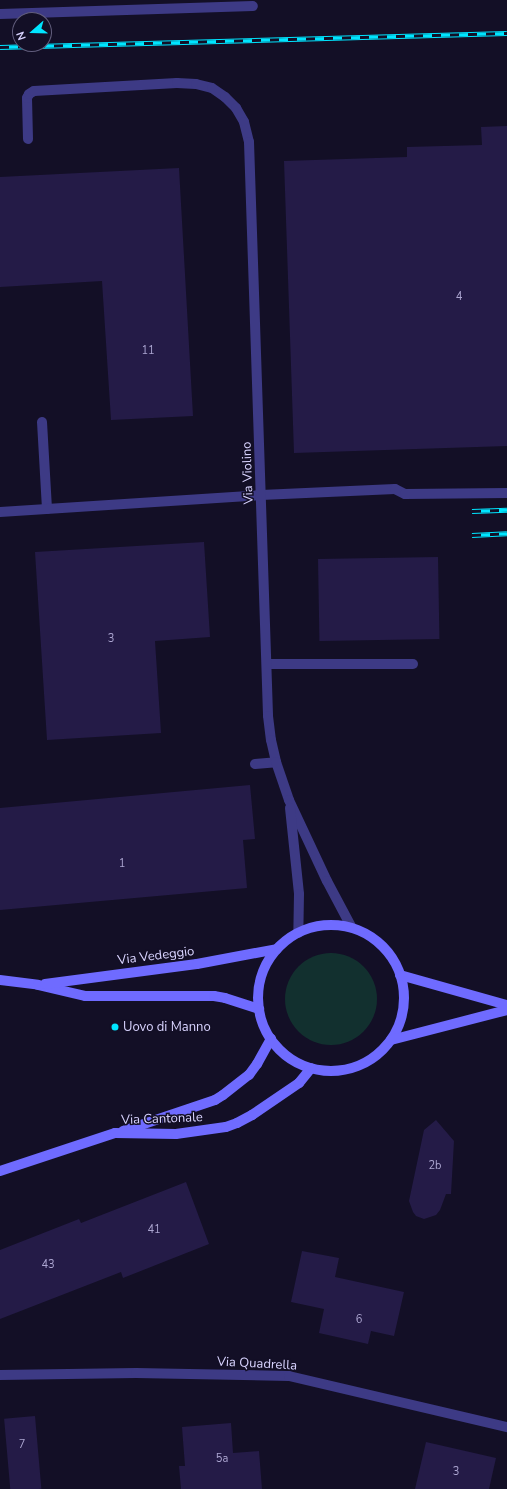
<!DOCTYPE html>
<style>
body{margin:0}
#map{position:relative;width:507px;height:1489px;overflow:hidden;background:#130f26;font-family:"Nunito Sans",sans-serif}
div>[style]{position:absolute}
.green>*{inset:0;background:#12302f}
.round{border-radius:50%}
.building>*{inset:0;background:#241b47;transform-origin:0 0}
.service>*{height:10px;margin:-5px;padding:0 5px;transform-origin:5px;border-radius:5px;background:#3d3a85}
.minor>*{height:10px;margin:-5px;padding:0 5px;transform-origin:5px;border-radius:5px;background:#3d3a85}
.secondary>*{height:10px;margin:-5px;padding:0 5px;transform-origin:5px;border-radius:5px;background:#6f6bff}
.secondary>.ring{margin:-5px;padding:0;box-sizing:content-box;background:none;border:10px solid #6f6bff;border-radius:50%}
.rail>*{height:4.5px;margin-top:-2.25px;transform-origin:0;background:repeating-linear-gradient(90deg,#130f26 0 9px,#00e5ff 0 18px);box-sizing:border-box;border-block:1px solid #00e5ff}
.dots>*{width:11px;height:11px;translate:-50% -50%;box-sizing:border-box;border:2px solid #130f26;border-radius:50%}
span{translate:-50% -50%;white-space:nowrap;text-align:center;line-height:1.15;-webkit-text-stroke:3px #130f26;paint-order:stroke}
.number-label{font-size:11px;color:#aca6d1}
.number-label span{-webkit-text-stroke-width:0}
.street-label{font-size:13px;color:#d9d4ff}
.poi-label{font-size:13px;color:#d9d4ff}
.left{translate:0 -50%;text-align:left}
.north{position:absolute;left:12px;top:12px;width:40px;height:40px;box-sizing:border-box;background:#130f26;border:1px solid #625e7d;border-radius:50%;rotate:250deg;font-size:11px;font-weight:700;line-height:16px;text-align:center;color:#d9d4ff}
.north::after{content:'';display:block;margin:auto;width:14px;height:18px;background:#00e5ff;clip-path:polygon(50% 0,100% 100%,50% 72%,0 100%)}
</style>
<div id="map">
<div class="green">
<div class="round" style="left:285px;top:953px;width:92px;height:92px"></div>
</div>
<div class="building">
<div style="clip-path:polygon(507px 126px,507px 446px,294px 453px,284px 161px,407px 157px,407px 147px,482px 145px,481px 127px)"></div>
<div style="clip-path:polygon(179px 168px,193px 416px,111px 420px,102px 281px,0 287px,0 177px)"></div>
<div style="clip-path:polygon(204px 542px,210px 637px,155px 641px,161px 733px,47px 740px,35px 552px)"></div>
<div style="left:438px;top:557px;width:82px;height:120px;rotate:89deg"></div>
<div style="clip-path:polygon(250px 785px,255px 839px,243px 840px,247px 888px,0 910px,0 808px)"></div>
<div style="clip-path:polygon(436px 1120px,454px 1141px,451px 1194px,446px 1194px,440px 1210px,436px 1215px,424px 1219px,416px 1216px,413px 1212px,409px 1201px,424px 1130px)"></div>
<div style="clip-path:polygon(186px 1182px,209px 1244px,123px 1278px,121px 1272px,0 1319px,0 1250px,79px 1219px,81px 1223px)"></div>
<div style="clip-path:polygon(302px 1251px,339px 1258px,335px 1277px,404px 1292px,394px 1336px,371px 1331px,368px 1344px,319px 1333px,324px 1309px,291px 1302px)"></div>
<div style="left:35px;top:1416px;width:73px;height:31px;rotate:85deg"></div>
<div style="clip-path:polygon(231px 1423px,233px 1453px,259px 1451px,262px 1489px,181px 1489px,179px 1466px,185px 1466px,182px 1427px)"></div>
<div style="clip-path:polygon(426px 1442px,496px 1458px,489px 1489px,415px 1489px)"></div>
</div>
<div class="service">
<div style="left:28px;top:139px;width:41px;rotate:-91.4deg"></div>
<div style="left:27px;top:98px;width:4px;rotate:-63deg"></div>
<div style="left:29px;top:94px;width:6px;rotate:-31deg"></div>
<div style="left:34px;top:91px;width:143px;rotate:-3.2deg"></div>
<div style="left:177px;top:83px;width:19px;rotate:3deg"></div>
<div style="left:196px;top:84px;width:16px;rotate:14deg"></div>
<div style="left:212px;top:88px;width:16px;rotate:35deg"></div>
<div style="left:225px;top:97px;width:16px;rotate:45deg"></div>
<div style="left:236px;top:108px;width:16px;rotate:60deg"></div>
<div style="left:244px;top:122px;width:21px;rotate:76deg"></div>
<div style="left:42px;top:422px;width:87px;rotate:86.7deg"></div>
<div style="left:0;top:512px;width:262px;rotate:-3.7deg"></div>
<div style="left:261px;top:495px;width:134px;rotate:-2.6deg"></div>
<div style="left:395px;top:489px;width:11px;rotate:27deg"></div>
<div style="left:405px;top:494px;width:102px;rotate:-0.6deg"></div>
<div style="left:267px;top:664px;width:146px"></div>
<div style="left:255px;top:764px;width:21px;rotate:-5deg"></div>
</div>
<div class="minor">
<div style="left:0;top:14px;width:253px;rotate:-1.8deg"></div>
<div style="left:249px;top:142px;width:574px;rotate:88.1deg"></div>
<div style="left:268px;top:716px;width:24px;rotate:83deg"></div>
<div style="left:271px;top:740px;width:23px;rotate:77deg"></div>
<div style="left:276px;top:762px;width:40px;rotate:71.1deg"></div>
<div style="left:289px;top:800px;width:89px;rotate:64.9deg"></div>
<div style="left:327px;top:881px;width:53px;rotate:62deg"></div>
<div style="left:290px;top:808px;width:86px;rotate:84deg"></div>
<div style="left:299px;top:894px;width:39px;rotate:91deg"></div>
<div style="left:0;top:1375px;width:136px;rotate:-0.8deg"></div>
<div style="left:136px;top:1373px;width:153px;rotate:1.1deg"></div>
<div style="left:289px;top:1376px;width:224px;rotate:13.2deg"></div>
</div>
<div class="secondary">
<div class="ring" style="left:258px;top:925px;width:136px;height:136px"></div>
<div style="left:400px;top:975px;width:111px;rotate:15.7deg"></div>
<div style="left:0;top:980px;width:38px;rotate:7deg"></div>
<div style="left:38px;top:985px;width:48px;rotate:13.2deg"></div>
<div style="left:85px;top:996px;width:129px"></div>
<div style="left:214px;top:996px;width:11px;rotate:10deg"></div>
<div style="left:225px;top:998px;width:36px;rotate:18deg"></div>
<div style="left:45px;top:984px;width:153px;rotate:-7.5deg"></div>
<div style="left:197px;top:964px;width:81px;rotate:-10.6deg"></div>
<div style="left:391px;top:1040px;width:120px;rotate:-14.5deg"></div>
<div style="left:123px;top:1131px;width:97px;rotate:-18.6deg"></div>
<div style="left:215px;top:1100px;width:9px;rotate:-32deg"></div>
<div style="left:223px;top:1095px;width:33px;rotate:-38deg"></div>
<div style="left:249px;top:1075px;width:14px;rotate:-54deg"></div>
<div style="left:257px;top:1064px;width:29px;rotate:-61deg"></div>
<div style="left:0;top:1171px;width:121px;rotate:-18.3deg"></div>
<div style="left:115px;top:1133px;width:61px;rotate:0.9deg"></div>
<div style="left:176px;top:1134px;width:50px;rotate:-8deg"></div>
<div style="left:226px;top:1127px;width:12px;rotate:-20deg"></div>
<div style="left:237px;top:1123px;width:17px;rotate:-28deg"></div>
<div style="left:252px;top:1115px;width:57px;rotate:-34.2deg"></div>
<div style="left:299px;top:1083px;width:19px;rotate:-51deg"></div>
</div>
<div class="rail">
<div style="left:0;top:47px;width:507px;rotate:-1.58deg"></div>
<div style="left:472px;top:511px;width:35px;rotate:-2deg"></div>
<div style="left:472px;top:535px;width:35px;rotate:-3deg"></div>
</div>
<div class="dots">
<div style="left:115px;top:1027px;background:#00e5ff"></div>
</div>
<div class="number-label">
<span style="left:459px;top:297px">4</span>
<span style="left:148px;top:351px">11</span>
<span style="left:111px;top:639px">3</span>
<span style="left:122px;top:864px">1</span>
<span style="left:435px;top:1166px">2b</span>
<span style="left:154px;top:1230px">41</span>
<span style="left:48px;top:1265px">43</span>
<span style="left:359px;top:1320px">6</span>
<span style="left:22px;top:1445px">7</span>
<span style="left:222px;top:1459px">5a</span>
<span style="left:456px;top:1472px">3</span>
</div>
<div class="street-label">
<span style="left:248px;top:473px;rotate:-92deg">Via Violino</span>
<span style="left:156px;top:956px;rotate:-7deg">Via Vedeggio</span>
<span style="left:162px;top:1119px;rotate:-2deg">Via Cantonale</span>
<span style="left:257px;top:1364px;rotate:3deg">Via Quadrella</span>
</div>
<div class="poi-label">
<span class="left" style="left:123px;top:1027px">Uovo di Manno</span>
</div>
<div class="north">N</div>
</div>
